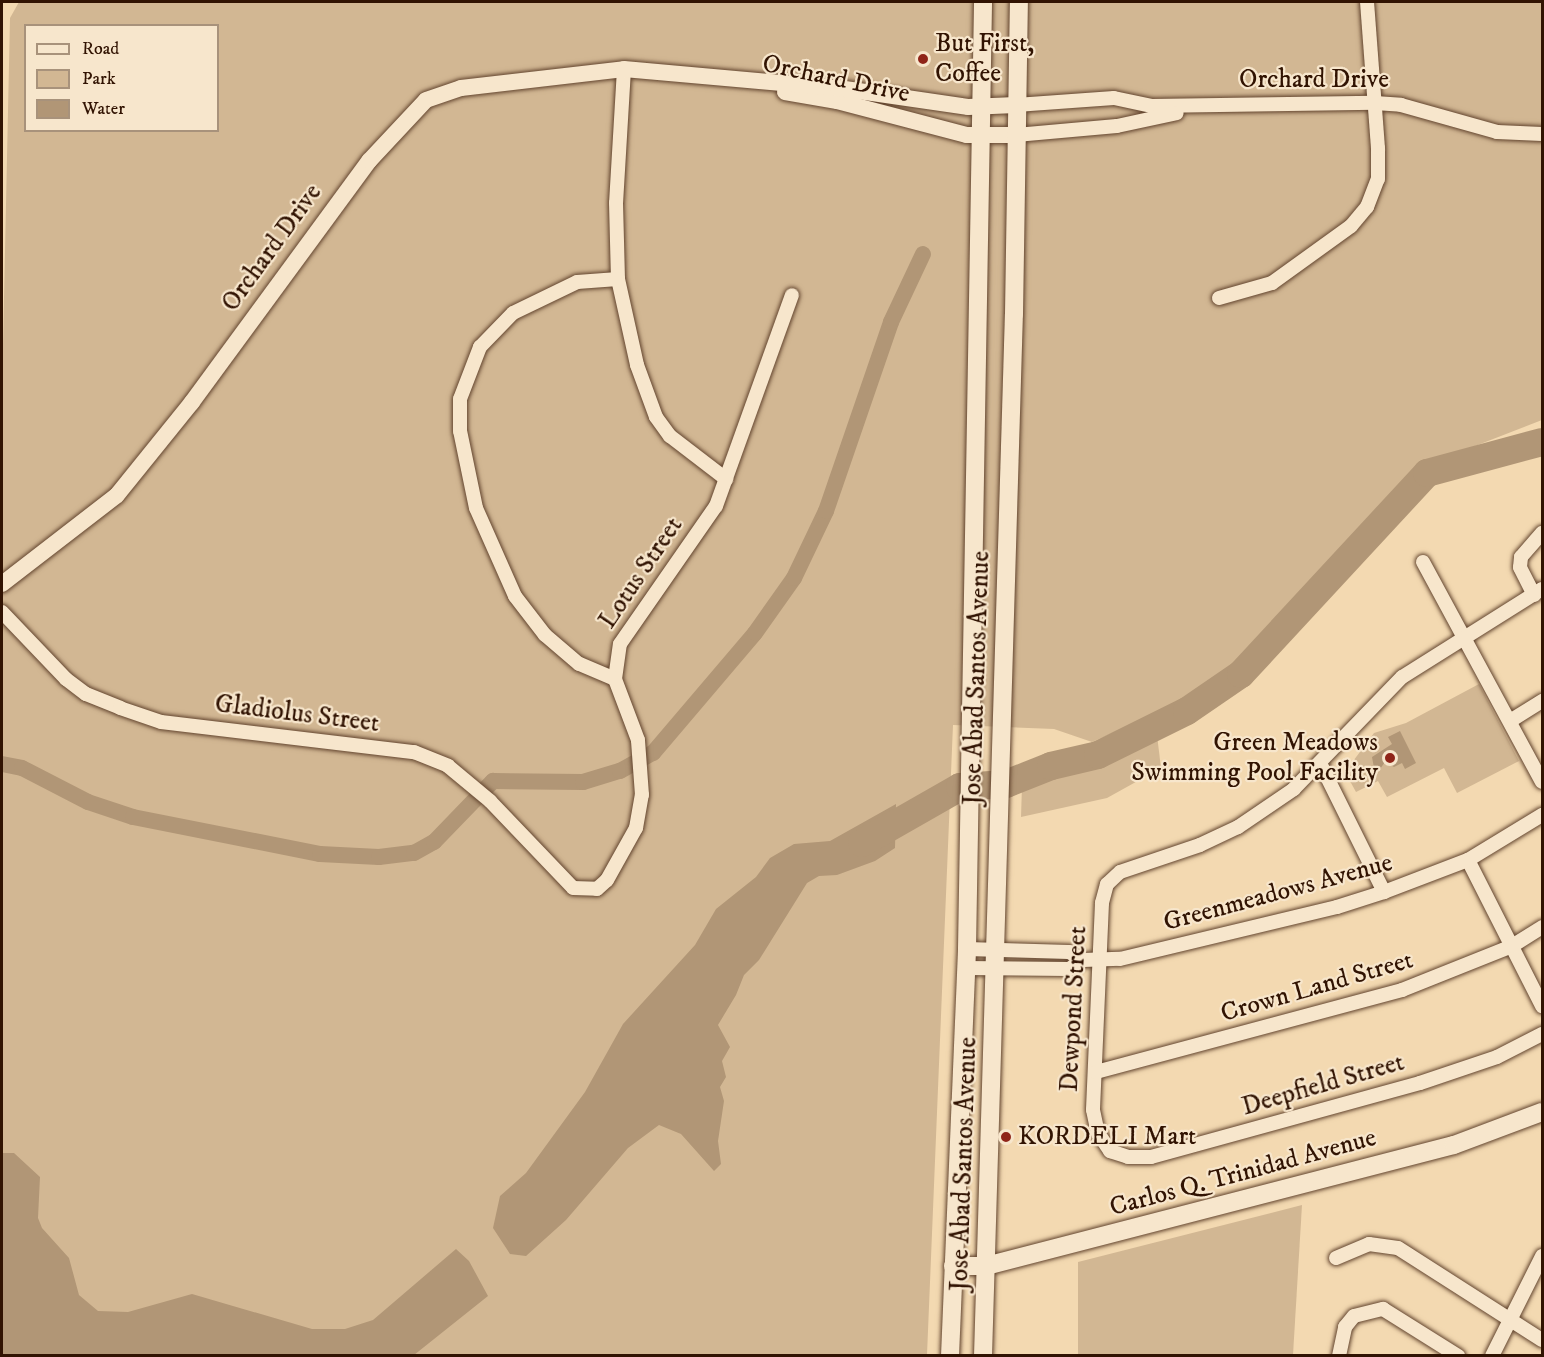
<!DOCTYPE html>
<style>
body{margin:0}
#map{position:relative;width:1544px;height:1357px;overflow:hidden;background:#f3d9b1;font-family:"IM FELL DW Pica",serif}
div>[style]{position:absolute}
.green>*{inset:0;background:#d2b793}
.water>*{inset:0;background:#b19676}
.canal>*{height:16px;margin:-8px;padding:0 8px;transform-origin:8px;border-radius:8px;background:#b19676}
.river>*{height:28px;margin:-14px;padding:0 14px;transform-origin:14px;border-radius:14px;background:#b19676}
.roads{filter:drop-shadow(0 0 2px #62442e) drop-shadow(0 0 2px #62442e)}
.minor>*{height:14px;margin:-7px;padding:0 7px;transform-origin:7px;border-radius:7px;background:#f7e6cc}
.tertiary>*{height:16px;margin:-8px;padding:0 8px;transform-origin:8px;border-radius:8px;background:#f7e6cc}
.secondary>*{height:18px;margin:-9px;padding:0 9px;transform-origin:9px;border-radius:9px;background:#f7e6cc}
.dots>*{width:16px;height:16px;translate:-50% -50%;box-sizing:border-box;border:3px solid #f7e6cc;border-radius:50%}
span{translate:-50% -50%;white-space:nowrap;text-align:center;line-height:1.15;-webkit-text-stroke:4.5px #f7e6cc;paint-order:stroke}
.poi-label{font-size:26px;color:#311302}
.left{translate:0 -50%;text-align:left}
.right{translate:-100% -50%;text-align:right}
.street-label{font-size:26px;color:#311302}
.frame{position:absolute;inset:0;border:3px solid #311302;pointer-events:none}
.legend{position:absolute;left:24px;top:24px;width:195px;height:108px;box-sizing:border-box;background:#f7e6cc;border:2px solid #a8927b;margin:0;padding:8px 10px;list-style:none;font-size:18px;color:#311302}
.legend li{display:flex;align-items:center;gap:12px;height:30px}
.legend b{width:30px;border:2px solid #a8927b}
</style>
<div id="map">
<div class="green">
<div style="clip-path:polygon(evenodd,19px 2px,1542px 2px,1542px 420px,1421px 467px,1229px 668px,1160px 712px,1092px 742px,1054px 729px,953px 725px,927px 1355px,2px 1355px,2px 391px,10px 18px,19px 2px,26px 26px,218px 26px,218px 130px,26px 130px,26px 26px)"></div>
<div style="clip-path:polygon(1479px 684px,1519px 761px,1457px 793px,1444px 768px,1387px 797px,1378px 781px,1356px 792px,1345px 772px,1374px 733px,1406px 723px)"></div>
<div style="clip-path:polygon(1157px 735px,1161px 768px,1107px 798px,1021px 817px,1022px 785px)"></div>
<div style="clip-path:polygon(1302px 1205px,1293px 1355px,1078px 1355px,1078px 1262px)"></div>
</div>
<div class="water">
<div style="clip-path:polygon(1400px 731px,1416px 763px,1405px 769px,1402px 763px,1394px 767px,1385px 762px,1380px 769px,1374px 768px,1372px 757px,1392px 744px,1388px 737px)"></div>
<div style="clip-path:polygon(896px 804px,895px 848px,875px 861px,837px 875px,819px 876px,807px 883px,759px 960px,744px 975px,736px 995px,718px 1025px,730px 1047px,722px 1061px,726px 1077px,720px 1087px,724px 1101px,718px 1141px,721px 1164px,714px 1171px,681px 1134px,659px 1125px,628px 1148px,566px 1220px,526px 1256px,510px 1254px,493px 1228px,500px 1196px,526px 1173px,585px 1092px,623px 1024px,695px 945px,716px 909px,756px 877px,770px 858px,794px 844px,830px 841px)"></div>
<div style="clip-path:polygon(2px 1153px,14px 1153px,40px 1177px,38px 1218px,42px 1228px,69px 1258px,79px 1295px,98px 1311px,128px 1312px,192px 1294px,312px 1329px,345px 1329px,373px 1320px,456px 1249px,469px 1261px,488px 1296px,414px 1355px,2px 1355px)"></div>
</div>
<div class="canal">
<div style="left:2px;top:764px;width:20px;rotate:11deg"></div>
<div style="left:22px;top:768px;width:74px;rotate:27.3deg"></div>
<div style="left:88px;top:802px;width:47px;rotate:18.4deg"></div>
<div style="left:133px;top:817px;width:191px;rotate:11.2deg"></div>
<div style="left:320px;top:854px;width:59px;rotate:2.9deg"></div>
<div style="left:379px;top:857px;width:35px;rotate:-7deg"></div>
<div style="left:414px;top:853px;width:23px;rotate:-29deg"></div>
<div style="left:434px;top:842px;width:85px;rotate:-46deg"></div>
<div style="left:493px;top:781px;width:90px;rotate:0.6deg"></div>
<div style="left:583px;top:782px;width:39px;rotate:-17deg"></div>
<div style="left:620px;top:771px;width:38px;rotate:-29deg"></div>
<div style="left:653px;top:753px;width:157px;rotate:-49.6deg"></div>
<div style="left:755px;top:633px;width:67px;rotate:-54.7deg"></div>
<div style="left:794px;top:578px;width:74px;rotate:-64.5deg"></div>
<div style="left:826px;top:511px;width:200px;rotate:-71deg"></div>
<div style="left:891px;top:322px;width:75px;rotate:-64.8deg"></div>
</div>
<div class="river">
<div style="left:862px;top:843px;width:113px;rotate:-29.7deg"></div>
<div style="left:960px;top:787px;width:46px;rotate:-3.7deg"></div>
<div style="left:1006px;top:784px;width:48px;rotate:-21.8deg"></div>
<div style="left:1051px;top:766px;width:48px;rotate:-13.2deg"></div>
<div style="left:1098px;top:755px;width:99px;rotate:-26.3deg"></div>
<div style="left:1187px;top:711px;width:65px;rotate:-34.4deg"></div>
<div style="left:1241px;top:674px;width:274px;rotate:-47.2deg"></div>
<div style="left:1427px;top:473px;width:119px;rotate:-15.1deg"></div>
</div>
<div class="roads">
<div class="minor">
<div style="left:624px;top:69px;width:134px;rotate:93.4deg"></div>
<div style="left:616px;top:203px;width:76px;rotate:88.5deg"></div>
<div style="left:618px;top:279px;width:88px;rotate:77.5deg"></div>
<div style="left:637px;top:365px;width:55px;rotate:69.9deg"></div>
<div style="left:656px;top:417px;width:24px;rotate:54deg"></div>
<div style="left:670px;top:436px;width:71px;rotate:37.5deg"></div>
<div style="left:1016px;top:105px;width:98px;rotate:-4.1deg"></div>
<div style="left:1114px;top:98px;width:38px;rotate:12deg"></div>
<div style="left:1151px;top:106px;width:224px;rotate:-0.8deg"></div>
<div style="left:1375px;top:103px;width:26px;rotate:4deg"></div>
<div style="left:1401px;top:105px;width:100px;rotate:15.7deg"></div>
<div style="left:1497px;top:132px;width:45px;rotate:2.5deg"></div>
<div style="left:1016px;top:135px;width:101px;rotate:-5.1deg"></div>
<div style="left:1117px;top:126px;width:61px;rotate:-12.2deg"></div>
<div style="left:1219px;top:298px;width:55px;rotate:-15.8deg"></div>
<div style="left:1272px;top:283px;width:97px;rotate:-35.8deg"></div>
<div style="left:1351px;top:226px;width:25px;rotate:-50deg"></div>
<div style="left:1367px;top:207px;width:30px;rotate:-69deg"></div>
<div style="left:1378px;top:179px;width:31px;rotate:-90deg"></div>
<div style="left:1378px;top:148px;width:146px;rotate:-94.3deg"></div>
<div style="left:1423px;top:562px;width:250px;rotate:61.6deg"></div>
<div style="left:1542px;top:589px;width:165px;rotate:147.8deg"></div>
<div style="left:1402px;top:677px;width:156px;rotate:134deg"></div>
<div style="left:1294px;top:789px;width:68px;rotate:145.8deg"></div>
<div style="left:1238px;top:827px;width:42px;rotate:154.7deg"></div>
<div style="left:1200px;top:845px;width:84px;rotate:161.4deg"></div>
<div style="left:1120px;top:872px;width:18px;rotate:137deg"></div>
<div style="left:1107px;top:884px;width:20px;rotate:105deg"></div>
<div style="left:1102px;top:903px;width:207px;rotate:92.5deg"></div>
<div style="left:1093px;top:1110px;width:24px;rotate:78deg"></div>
<div style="left:1098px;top:1133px;width:22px;rotate:56deg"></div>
<div style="left:1110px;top:1151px;width:19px;rotate:18deg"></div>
<div style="left:1128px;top:1157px;width:23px"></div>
<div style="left:1151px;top:1157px;width:279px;rotate:-15.4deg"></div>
<div style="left:1420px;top:1083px;width:81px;rotate:-18.7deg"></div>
<div style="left:1497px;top:1057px;width:51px;rotate:-27.1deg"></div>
<div style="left:1534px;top:595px;width:31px;rotate:-117deg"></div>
<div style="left:1520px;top:567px;width:10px;rotate:-84deg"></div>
<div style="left:1521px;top:557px;width:32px;rotate:-49deg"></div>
<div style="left:2px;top:612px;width:93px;rotate:46.3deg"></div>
<div style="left:66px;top:679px;width:25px;rotate:37deg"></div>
<div style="left:86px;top:694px;width:37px;rotate:22deg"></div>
<div style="left:120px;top:708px;width:43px;rotate:18.9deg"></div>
<div style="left:161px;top:722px;width:255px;rotate:6.8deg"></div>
<div style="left:414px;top:752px;width:37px;rotate:22deg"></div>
<div style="left:448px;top:766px;width:55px;rotate:39.8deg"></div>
<div style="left:490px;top:801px;width:120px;rotate:46.3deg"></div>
<div style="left:573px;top:888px;width:24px;rotate:2deg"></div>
<div style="left:597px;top:889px;width:13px;rotate:-42deg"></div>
<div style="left:607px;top:880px;width:60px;rotate:-60.9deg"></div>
<div style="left:636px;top:828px;width:34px;rotate:-80deg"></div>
<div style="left:642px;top:795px;width:55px;rotate:-94.2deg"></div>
<div style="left:638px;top:740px;width:65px;rotate:-110.7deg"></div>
<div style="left:615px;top:679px;width:35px;rotate:-82deg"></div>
<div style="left:620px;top:644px;width:168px;rotate:-55.2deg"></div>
<div style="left:716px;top:506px;width:224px;rotate:-70.2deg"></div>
<div style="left:615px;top:679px;width:39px;rotate:-157deg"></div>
<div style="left:579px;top:664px;width:45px;rotate:-139.5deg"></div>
<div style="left:545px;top:635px;width:49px;rotate:-127.6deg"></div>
<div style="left:515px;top:596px;width:96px;rotate:-113.9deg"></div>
<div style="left:476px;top:508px;width:79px;rotate:-101.7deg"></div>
<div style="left:460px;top:431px;width:32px;rotate:-90deg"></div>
<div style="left:460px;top:399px;width:56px;rotate:-69deg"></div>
<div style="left:480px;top:347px;width:47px;rotate:-45.9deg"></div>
<div style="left:513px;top:313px;width:71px;rotate:-25.8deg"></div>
<div style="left:577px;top:282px;width:41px;rotate:-4.2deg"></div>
<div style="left:1510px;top:721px;width:38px;rotate:-32deg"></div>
<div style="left:1321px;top:765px;width:142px;rotate:63.6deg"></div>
<div style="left:1468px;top:860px;width:164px;rotate:63.1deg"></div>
<div style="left:967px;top:949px;width:102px;rotate:1.7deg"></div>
<div style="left:1069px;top:952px;width:16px;rotate:30deg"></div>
<div style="left:1083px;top:960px;width:37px;rotate:-2deg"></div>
<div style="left:1120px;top:959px;width:223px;rotate:-13.5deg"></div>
<div style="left:1337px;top:907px;width:49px;rotate:-17.7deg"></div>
<div style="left:1384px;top:892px;width:90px;rotate:-20.9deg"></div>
<div style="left:1468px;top:860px;width:87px;rotate:-31.3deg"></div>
<div style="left:966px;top:968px;width:103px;rotate:0.6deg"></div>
<div style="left:1069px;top:969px;width:17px;rotate:-33deg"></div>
<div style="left:1096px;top:1072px;width:317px;rotate:-15deg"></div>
<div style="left:1402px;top:990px;width:118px;rotate:-21.8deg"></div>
<div style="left:1512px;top:946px;width:36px;rotate:-32deg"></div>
<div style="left:1336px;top:1258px;width:36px;rotate:-23deg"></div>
<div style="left:1369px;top:1244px;width:29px;rotate:8deg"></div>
<div style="left:1398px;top:1248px;width:171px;rotate:32.6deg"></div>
<div style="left:1339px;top:1356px;width:30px;rotate:-78deg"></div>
<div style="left:1345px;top:1327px;width:14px;rotate:-51deg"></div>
<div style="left:1354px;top:1316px;width:30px;rotate:-14deg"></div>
<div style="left:1383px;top:1309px;width:89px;rotate:32.1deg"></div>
<div style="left:1492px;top:1356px;width:112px;rotate:-63.4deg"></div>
</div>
<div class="tertiary">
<div style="left:785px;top:92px;width:53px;rotate:9.8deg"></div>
<div style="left:837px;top:101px;width:134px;rotate:14.7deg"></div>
<div style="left:967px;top:135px;width:49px"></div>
<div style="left:2px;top:584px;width:145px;rotate:-37.7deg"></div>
<div style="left:117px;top:495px;width:119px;rotate:-51.1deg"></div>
<div style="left:192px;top:402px;width:299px;rotate:-53.7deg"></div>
<div style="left:369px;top:161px;width:83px;rotate:-46.9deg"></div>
<div style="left:426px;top:100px;width:37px;rotate:-19deg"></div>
<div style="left:461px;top:88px;width:164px;rotate:-6.6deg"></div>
<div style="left:624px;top:69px;width:215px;rotate:5.1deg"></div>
<div style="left:838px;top:88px;width:131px;rotate:8.3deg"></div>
<div style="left:968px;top:107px;width:48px;rotate:-2.4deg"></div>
</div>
<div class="secondary">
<div style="left:953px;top:1266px;width:33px"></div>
<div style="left:986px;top:1266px;width:483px;rotate:-14.5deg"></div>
<div style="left:1454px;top:1145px;width:94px;rotate:-20.6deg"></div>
<div style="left:950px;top:1356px;width:407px;rotate:-87.6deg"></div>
<div style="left:967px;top:949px;width:947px;rotate:-89.03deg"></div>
<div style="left:983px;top:1356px;width:1042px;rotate:-88.3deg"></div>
<div style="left:1014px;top:314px;width:312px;rotate:-89.1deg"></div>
</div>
</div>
<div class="dots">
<div style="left:923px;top:59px;background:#8f2418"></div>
<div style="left:1390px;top:758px;background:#8f2418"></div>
<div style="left:1006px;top:1137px;background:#8f2418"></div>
</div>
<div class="poi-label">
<span class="left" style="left:935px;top:59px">But First,<br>Coffee</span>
<span class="right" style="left:1378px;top:758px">Green Meadows<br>Swimming Pool Facility</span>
<span class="left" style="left:1018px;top:1137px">KORDELI Mart</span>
</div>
<div class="street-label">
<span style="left:836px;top:79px;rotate:12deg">Orchard Drive</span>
<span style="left:1314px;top:80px">Orchard Drive</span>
<span style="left:272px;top:248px;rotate:-54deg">Orchard Drive</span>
<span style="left:641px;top:573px;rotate:-56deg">Lotus Street</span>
<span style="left:977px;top:678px;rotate:-88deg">Jose Abad Santos Avenue</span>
<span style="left:297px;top:714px;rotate:7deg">Gladiolus Street</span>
<span style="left:1278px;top:893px;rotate:-15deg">Greenmeadows Avenue</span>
<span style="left:1317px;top:987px;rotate:-16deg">Crown Land Street</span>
<span style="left:1074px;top:1009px;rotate:-87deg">Dewpond Street</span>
<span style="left:1323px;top:1085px;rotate:-16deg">Deepfield Street</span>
<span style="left:964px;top:1164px;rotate:-88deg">Jose Abad Santos Avenue</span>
<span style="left:1243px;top:1173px;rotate:-15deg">Carlos Q. Trinidad Avenue</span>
</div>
<div class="frame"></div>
<ul class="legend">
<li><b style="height:8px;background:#f7e6cc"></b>Road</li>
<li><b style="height:16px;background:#d2b793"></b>Park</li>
<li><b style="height:16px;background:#b19676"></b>Water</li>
</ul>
</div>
